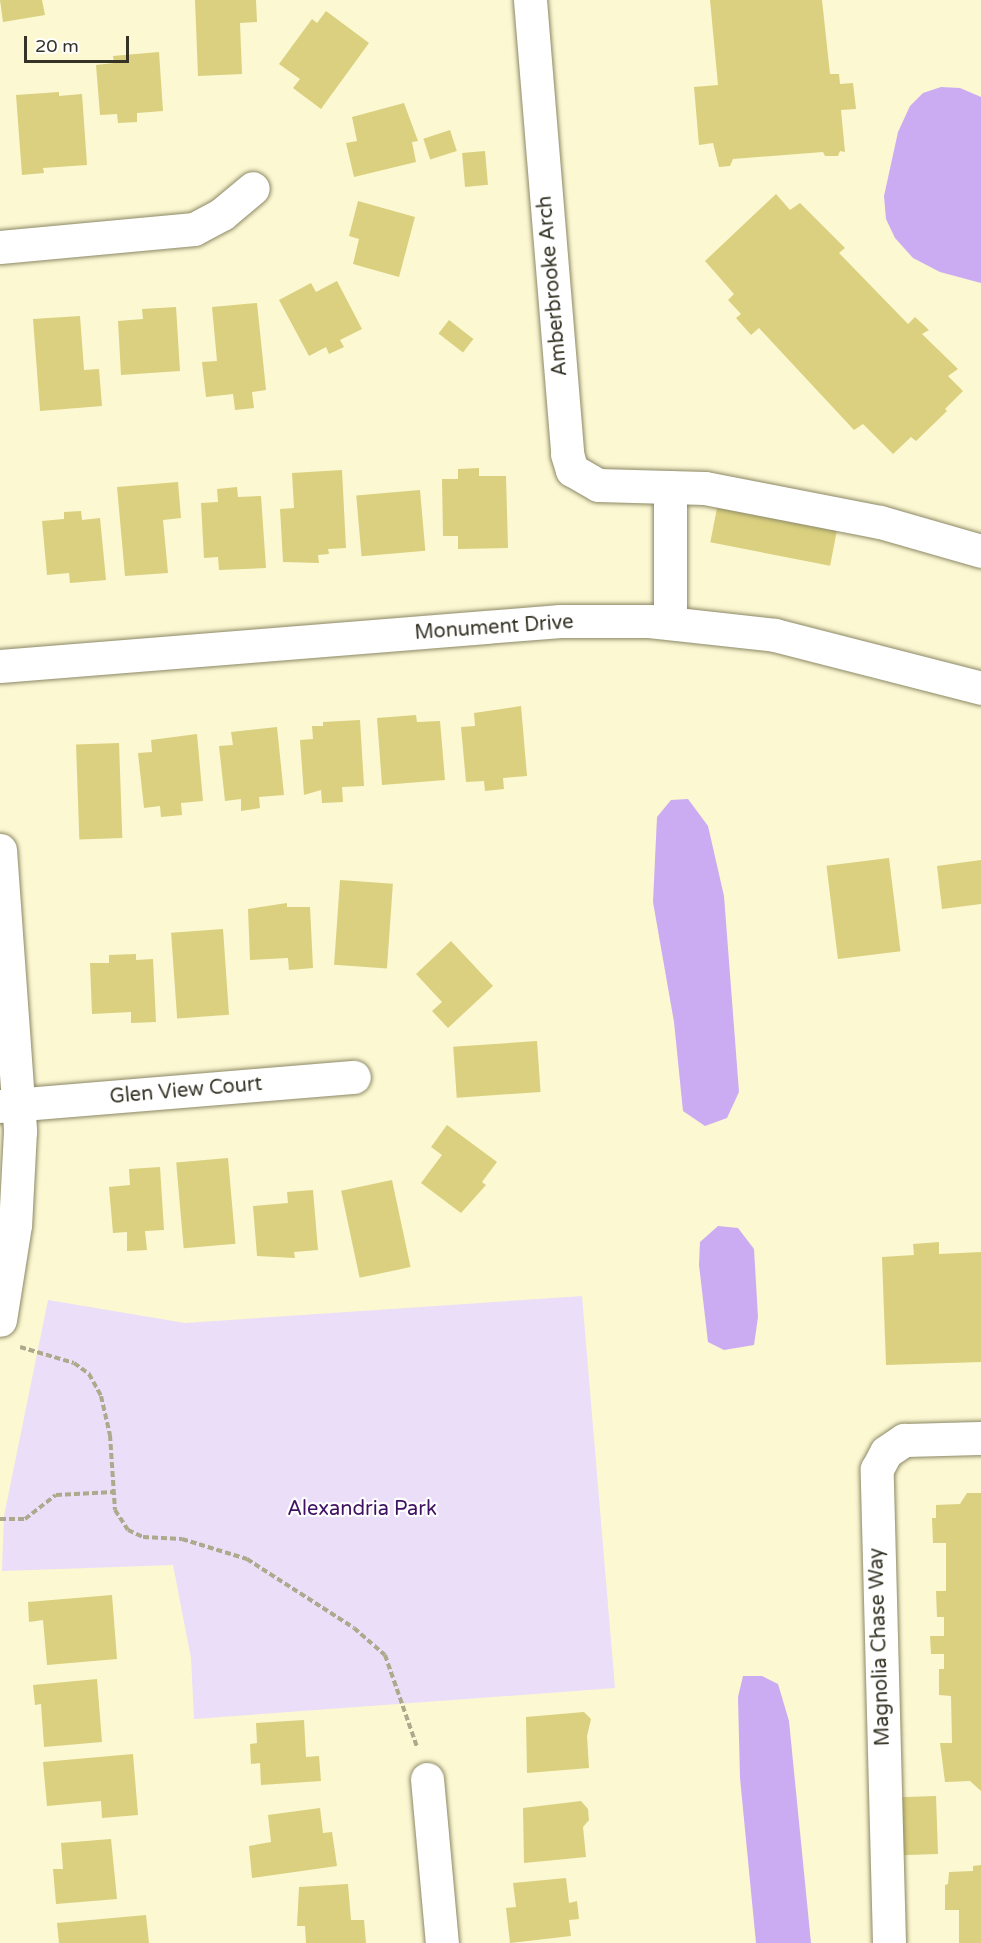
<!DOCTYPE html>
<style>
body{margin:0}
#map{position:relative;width:981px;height:1943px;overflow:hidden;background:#fcf8d2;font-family:"Varela Round",sans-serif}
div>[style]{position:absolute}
.green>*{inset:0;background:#eadef9}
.water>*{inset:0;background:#cbabf1}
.building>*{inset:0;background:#dad07f;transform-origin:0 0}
.path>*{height:4px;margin-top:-2px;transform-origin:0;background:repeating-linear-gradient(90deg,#aca98c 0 6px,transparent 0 9px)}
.roads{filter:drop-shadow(0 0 2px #8c8866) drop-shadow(0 0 2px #8c8866)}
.minor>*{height:33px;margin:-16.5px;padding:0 16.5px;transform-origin:16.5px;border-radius:16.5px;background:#fff}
.tertiary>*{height:33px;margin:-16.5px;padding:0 16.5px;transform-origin:16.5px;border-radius:16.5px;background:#fff}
span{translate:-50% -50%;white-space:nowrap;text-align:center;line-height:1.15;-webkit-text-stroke:4.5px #fff;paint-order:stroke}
.street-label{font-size:20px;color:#353325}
.park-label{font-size:20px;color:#3f1162}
.scale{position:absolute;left:24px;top:36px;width:105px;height:27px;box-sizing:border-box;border:3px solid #353325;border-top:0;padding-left:8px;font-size:18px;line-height:21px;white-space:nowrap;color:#353325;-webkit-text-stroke:4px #fff;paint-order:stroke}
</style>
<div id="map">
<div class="green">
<div style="clip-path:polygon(582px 1296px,615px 1688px,194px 1719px,191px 1658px,173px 1565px,2px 1571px,4px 1516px,48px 1300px,185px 1323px)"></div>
</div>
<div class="water">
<div style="clip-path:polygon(941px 87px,960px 88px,981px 97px,981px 283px,940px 272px,913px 258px,895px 238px,886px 219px,884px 196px,898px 132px,910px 106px,923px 93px)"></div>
<div style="clip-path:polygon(688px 799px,708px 826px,724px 896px,739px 1092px,727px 1118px,705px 1126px,683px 1111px,674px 1022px,653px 902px,657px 817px,671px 800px)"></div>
<div style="clip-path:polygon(718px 1226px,738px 1228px,754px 1249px,758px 1317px,754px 1345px,724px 1350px,708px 1342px,699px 1265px,700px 1242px)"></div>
<div style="clip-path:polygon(743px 1676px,762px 1676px,778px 1684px,789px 1721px,811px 1943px,756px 1943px,740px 1778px,738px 1697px)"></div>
</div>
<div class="building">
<div style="clip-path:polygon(0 0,42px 0,45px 15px,3px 22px)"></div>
<div style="clip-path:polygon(195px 0,256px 0,257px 22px,240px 23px,242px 74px,198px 76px)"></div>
<div style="clip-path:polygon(710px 0,822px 0,830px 74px,839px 74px,840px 84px,853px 83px,856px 109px,841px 110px,845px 152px,840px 151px,838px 156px,825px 156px,823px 152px,733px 159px,730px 166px,719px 167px,713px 143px,699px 145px,694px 87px,718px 85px)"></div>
<div style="clip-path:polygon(326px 11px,369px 43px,321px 109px,293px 88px,300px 79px,279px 64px,312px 19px,317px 23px)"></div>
<div style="clip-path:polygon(159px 52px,163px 111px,137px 113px,137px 122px,118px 123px,117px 114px,100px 115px,96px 65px,114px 63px,113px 56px)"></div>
<div style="clip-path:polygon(59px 92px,59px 96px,82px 94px,87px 165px,43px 168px,44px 173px,22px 175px,16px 95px)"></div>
<div style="clip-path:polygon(404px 103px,418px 141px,412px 142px,416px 162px,354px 177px,346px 143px,357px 141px,352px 117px)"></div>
<div style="left:450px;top:130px;width:22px;height:28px;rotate:72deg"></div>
<div style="left:485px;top:151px;width:34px;height:23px;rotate:85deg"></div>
<div style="clip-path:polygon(776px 194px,790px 210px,800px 203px,845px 248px,839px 253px,908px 324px,915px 317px,929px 330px,922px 334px,958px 369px,948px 376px,963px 391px,945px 409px,947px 411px,916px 441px,911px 437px,893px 454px,863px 424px,854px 430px,759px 328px,751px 335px,736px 318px,741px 314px,728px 300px,734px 294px,705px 261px)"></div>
<div style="clip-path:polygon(358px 201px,415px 217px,399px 277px,353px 264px,359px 239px,349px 236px)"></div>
<div style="clip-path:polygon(337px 281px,362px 329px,340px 340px,344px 347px,329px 354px,326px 347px,309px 356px,279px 300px,311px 283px,316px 292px)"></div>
<div style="clip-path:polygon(257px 303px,266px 390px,252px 392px,254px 408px,235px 410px,233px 394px,206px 397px,202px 362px,217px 361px,212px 307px)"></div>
<div style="clip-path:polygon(176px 307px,180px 371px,121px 375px,118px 321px,143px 319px,142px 309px)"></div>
<div style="clip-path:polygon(80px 316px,84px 370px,99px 369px,102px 406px,40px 411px,33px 319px)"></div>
<div style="left:449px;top:320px;width:31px;height:17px;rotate:38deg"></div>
<div style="clip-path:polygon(479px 468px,479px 476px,506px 476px,508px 548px,458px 549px,458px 536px,443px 536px,442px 479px,458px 479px,458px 469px)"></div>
<div style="clip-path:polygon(342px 470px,346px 548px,328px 549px,329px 554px,318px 555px,319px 563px,283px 562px,280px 509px,294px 508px,292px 473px)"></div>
<div style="clip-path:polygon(178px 482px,181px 518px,163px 520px,168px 573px,125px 576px,117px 487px)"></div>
<div style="clip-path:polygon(237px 487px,238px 497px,261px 496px,266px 568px,219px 570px,218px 557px,204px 558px,201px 503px,218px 502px,217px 489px)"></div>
<div style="left:420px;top:490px;width:61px;height:64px;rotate:85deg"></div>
<div style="left:717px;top:508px;width:122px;height:35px;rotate:11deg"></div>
<div style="clip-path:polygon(81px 511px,82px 520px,100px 518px,106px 580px,70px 583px,69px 573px,47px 575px,42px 521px,64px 519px,64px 512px)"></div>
<div style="clip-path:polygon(521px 706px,527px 776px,503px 778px,504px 789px,485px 791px,484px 781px,466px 782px,461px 727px,475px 726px,474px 713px)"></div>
<div style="clip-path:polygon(416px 715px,417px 722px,440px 721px,445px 780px,382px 785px,377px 718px)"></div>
<div style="clip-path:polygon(360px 720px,364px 786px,342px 787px,343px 802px,322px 803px,321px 790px,304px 795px,300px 740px,313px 739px,312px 726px,323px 726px,323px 722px)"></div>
<div style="clip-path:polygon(277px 727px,284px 795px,259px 797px,260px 808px,241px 811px,241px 799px,225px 801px,219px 746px,233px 745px,231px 732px)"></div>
<div style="clip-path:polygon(197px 734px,203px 801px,181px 803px,182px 815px,161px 817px,160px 806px,144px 808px,138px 753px,152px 752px,151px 740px)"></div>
<div style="left:119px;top:743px;width:95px;height:43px;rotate:88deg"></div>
<div style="left:889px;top:858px;width:94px;height:63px;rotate:83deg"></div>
<div style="clip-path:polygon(981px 860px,981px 904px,942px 909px,937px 866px)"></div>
<div style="left:340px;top:880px;width:53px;height:85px;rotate:4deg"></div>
<div style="clip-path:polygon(287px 903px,287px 907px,310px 907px,313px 968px,289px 970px,288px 958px,250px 960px,248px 909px)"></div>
<div style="left:223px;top:929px;width:86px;height:52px;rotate:86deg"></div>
<div style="clip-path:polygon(451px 941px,493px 986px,448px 1028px,432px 1011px,442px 1002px,416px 974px)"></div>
<div style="clip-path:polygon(136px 954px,136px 960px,153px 959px,156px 1022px,131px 1023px,131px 1012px,92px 1014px,90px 963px,109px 963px,109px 955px)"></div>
<div style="left:537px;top:1041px;width:51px;height:84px;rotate:86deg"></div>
<div style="clip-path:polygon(447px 1125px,497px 1162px,482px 1182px,486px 1185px,461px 1213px,421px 1183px,442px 1155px,431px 1147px)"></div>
<div style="left:228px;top:1158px;width:86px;height:52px;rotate:85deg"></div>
<div style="clip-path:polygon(160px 1167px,164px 1230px,145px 1231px,147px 1250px,127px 1251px,127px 1232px,113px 1233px,109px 1187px,130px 1185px,129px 1169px)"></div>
<div style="left:392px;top:1180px;width:89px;height:52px;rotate:78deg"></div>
<div style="clip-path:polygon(313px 1190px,318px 1250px,294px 1252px,295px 1258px,257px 1256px,253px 1206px,288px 1203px,287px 1192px)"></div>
<div style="clip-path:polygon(939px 1242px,939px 1254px,981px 1252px,981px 1362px,886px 1365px,882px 1257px,914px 1255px,913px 1244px)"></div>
<div style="clip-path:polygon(967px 1493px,981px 1493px,981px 1791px,970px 1781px,945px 1782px,940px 1743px,952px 1743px,951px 1696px,939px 1695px,939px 1669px,944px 1669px,944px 1654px,931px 1654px,930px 1636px,944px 1636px,944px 1617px,937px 1617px,936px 1591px,946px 1591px,946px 1543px,933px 1543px,932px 1518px,936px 1518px,936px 1505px,960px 1504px)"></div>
<div style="clip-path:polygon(112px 1595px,117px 1659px,47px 1665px,43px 1620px,29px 1622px,28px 1602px)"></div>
<div style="clip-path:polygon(97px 1679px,102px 1742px,44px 1747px,41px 1704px,35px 1705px,33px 1685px)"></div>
<div style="clip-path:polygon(584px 1712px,591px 1719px,587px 1736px,589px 1768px,527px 1773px,526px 1717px)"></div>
<div style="clip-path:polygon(304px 1720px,306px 1757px,319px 1756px,321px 1781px,261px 1785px,260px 1763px,251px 1764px,250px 1744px,257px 1743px,256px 1723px)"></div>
<div style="clip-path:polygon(133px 1754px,138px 1815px,102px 1818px,101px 1801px,47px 1806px,43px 1762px)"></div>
<div style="left:936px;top:1796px;width:58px;height:45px;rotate:88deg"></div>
<div style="clip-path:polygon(581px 1801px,588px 1809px,589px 1820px,583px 1827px,586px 1857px,524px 1863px,523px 1808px)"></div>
<div style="clip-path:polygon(320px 1808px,323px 1833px,332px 1832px,337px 1866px,252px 1878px,249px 1846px,271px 1842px,268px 1815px)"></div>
<div style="clip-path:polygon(111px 1839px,117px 1899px,56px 1904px,53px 1869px,63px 1869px,61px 1843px)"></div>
<div style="clip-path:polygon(981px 1865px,981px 1943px,959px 1943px,959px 1910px,945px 1910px,945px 1885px,948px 1884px,949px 1872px,973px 1871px,973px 1866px)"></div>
<div style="clip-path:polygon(566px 1878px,569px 1903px,577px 1901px,579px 1919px,569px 1920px,571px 1936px,510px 1943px,506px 1908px,516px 1907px,513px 1883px)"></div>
<div style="clip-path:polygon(348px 1884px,351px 1920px,364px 1920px,366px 1943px,306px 1943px,305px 1926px,297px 1926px,299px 1887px)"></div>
<div style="clip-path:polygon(146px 1915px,149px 1943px,59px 1943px,57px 1923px)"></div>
</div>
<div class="path">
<div style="left:20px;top:1347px;width:56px;rotate:16.5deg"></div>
<div style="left:74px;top:1363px;width:19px;rotate:36deg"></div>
<div style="left:89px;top:1374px;width:25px;rotate:61deg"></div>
<div style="left:101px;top:1396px;width:40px;rotate:77deg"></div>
<div style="left:110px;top:1435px;width:75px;rotate:86.2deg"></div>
<div style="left:115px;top:1510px;width:24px;rotate:57deg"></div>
<div style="left:128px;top:1530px;width:17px;rotate:25deg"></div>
<div style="left:143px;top:1537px;width:39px;rotate:3deg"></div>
<div style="left:182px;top:1539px;width:68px;rotate:17.1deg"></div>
<div style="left:247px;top:1559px;width:127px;rotate:32.8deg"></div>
<div style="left:354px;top:1628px;width:41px;rotate:41.1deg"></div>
<div style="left:385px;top:1655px;width:97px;rotate:70.8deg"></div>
<div style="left:0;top:1519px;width:25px"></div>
<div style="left:25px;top:1519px;width:39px;rotate:-38deg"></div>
<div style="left:56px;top:1495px;width:58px;rotate:-3deg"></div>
</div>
<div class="roads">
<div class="minor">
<div style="left:530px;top:0;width:456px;rotate:85.3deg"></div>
<div style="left:567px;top:454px;width:17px;rotate:73deg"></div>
<div style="left:572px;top:470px;width:30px;rotate:30deg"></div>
<div style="left:598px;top:485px;width:107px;rotate:1.6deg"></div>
<div style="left:705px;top:488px;width:178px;rotate:11deg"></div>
<div style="left:880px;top:522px;width:105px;rotate:16deg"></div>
<div style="left:0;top:247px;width:195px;rotate:-5.3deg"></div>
<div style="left:194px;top:229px;width:32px;rotate:-28deg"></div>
<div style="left:222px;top:214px;width:40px;rotate:-40deg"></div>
<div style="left:670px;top:487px;width:135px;rotate:90deg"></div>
<div style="left:0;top:850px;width:282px;rotate:85.9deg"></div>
<div style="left:20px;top:1131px;width:94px;rotate:93deg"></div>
<div style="left:15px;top:1225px;width:96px;rotate:99deg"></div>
<div style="left:0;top:1106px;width:355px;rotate:-4.7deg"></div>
<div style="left:427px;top:1779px;width:165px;rotate:84.8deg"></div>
<div style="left:889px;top:1943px;width:474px;rotate:-91.5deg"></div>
<div style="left:877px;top:1469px;width:19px;rotate:-62deg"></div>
<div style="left:886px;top:1452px;width:22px;rotate:-34deg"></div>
<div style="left:904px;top:1440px;width:77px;rotate:-1.5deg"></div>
</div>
<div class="tertiary">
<div style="left:0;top:666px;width:562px;rotate:-4.59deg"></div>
<div style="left:560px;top:621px;width:89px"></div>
<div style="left:649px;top:621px;width:127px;rotate:6.3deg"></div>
<div style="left:775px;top:635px;width:213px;rotate:14.4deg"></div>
</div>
</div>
<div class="street-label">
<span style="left:553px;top:286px;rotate:-95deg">Amberbrooke Arch</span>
<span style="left:494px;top:628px;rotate:-4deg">Monument Drive</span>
<span style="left:186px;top:1091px;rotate:-5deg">Glen View Court</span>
<span style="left:880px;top:1647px;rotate:-92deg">Magnolia Chase Way</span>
</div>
<div class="park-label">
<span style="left:362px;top:1509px">Alexandria Park</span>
</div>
<div class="scale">20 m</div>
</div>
